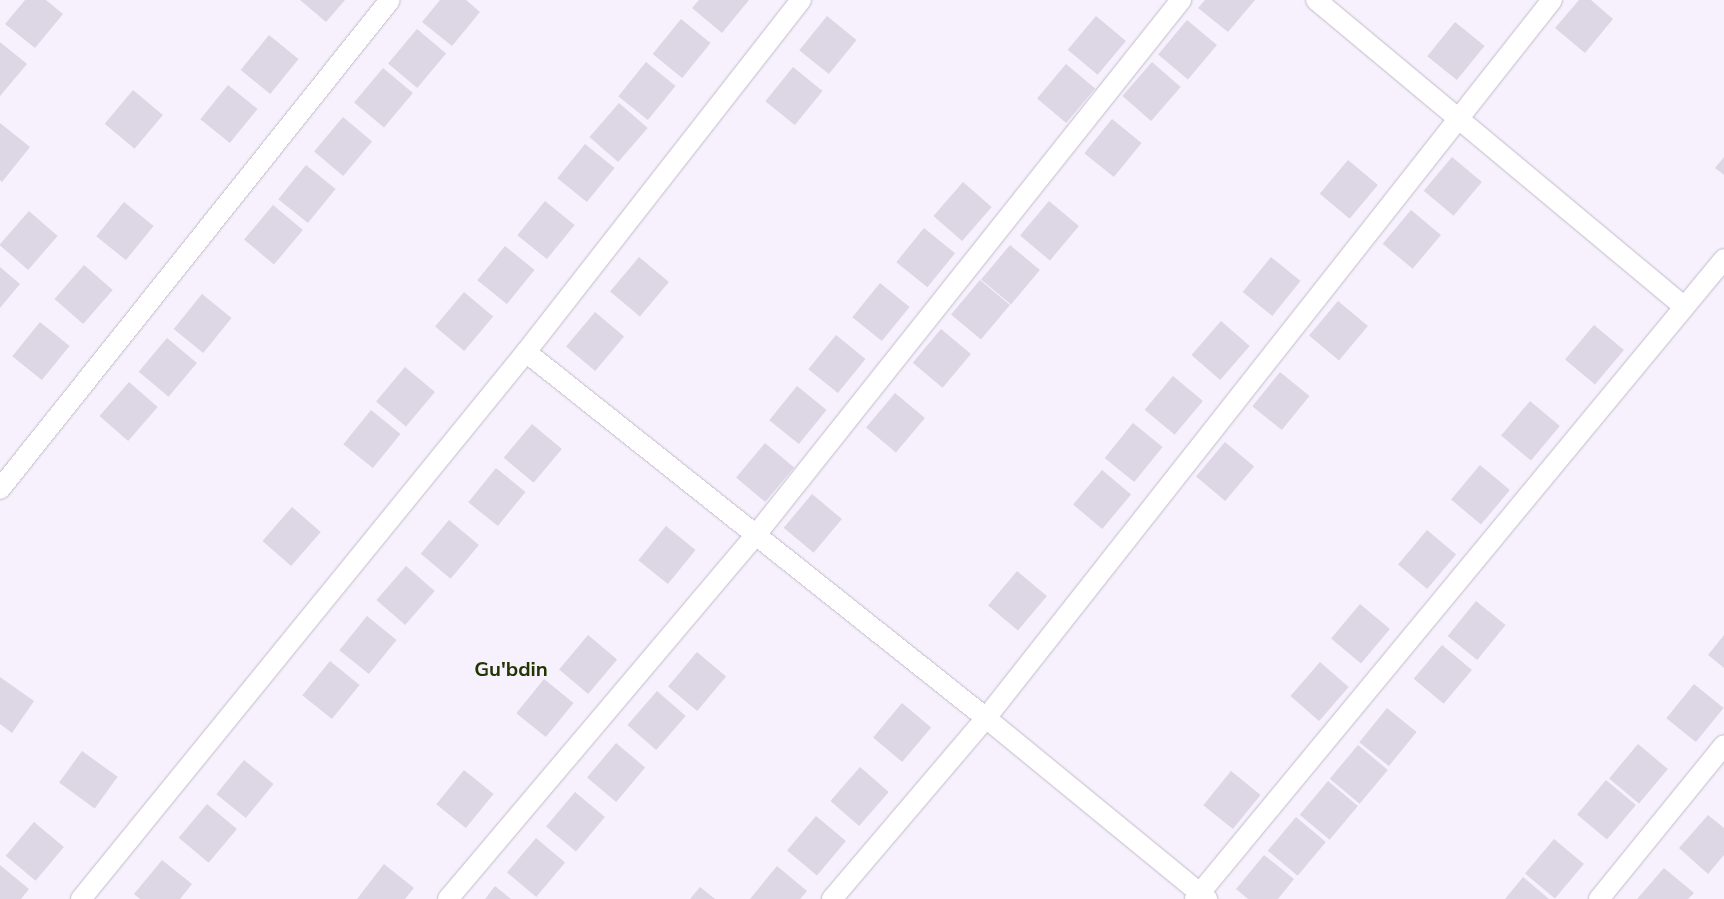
<!DOCTYPE html>
<style>
body{margin:0}
#map{position:relative;width:1724px;height:899px;overflow:hidden;background:#f7f1fe;font-family:Mulish,sans-serif}
div>[style]{position:absolute}
.building>*{inset:0;background:#ddd6e5;transform-origin:0 0}
.roads{filter:drop-shadow(0 0 1px #c2bac9) drop-shadow(0 0 1px #c2bac9)}
.minor>*{height:20px;margin:-10px;padding:0 10px;transform-origin:10px;border-radius:10px;background:#fff}
span{translate:-50% -50%;white-space:nowrap;text-align:center;line-height:1.15;-webkit-text-stroke:5px #f7f1fe;paint-order:stroke}
.quarter-label{font-size:20px;color:#223500;font-weight:700}
</style>
<div id="map">
<div class="building">
<div style="clip-path:polygon(25px 0,46px 0,63px 14px,35px 48px,5px 24px)"></div>
<div style="clip-path:polygon(300px 0,345px 0,326px 22px)"></div>
<div style="clip-path:polygon(440px 0,466px 0,480px 12px,452px 46px,422px 22px)"></div>
<div style="clip-path:polygon(699px 0,749px 0,722px 33px,692px 8px)"></div>
<div style="clip-path:polygon(1205px 0,1255px 0,1228px 32px,1198px 8px)"></div>
<div style="clip-path:polygon(1579px 0,1591px 0,1613px 19px,1585px 53px,1555px 28px)"></div>
<div style="left:827px;top:16px;width:38px;height:44px;rotate:39deg"></div>
<div style="left:1096px;top:16px;width:39px;height:44px;rotate:40deg"></div>
<div style="left:681px;top:19px;width:38px;height:45px;rotate:39deg"></div>
<div style="left:1187px;top:20px;width:39px;height:45px;rotate:40deg"></div>
<div style="left:1455px;top:22px;width:38px;height:44px;rotate:39deg"></div>
<div style="left:417px;top:29px;width:38px;height:45px;rotate:40deg"></div>
<div style="left:269px;top:35px;width:38px;height:45px;rotate:39deg"></div>
<div style="clip-path:polygon(0 42px,27px 64px,0 96px)"></div>
<div style="left:646px;top:62px;width:38px;height:44px;rotate:39deg"></div>
<div style="left:1152px;top:62px;width:38px;height:45px;rotate:41deg"></div>
<div style="left:1066px;top:64px;width:38px;height:45px;rotate:40deg"></div>
<div style="left:793px;top:67px;width:38px;height:44px;rotate:39deg"></div>
<div style="left:383px;top:68px;width:39px;height:45px;rotate:40deg"></div>
<div style="left:228px;top:85px;width:38px;height:44px;rotate:39deg"></div>
<div style="left:133px;top:90px;width:39px;height:44px;rotate:40deg"></div>
<div style="left:619px;top:103px;width:38px;height:45px;rotate:41deg"></div>
<div style="left:343px;top:117px;width:38px;height:45px;rotate:40deg"></div>
<div style="left:1112px;top:119px;width:38px;height:44px;rotate:39deg"></div>
<div style="clip-path:polygon(0 123px,30px 147px,2px 182px,0 180px)"></div>
<div style="left:585px;top:144px;width:38px;height:44px;rotate:39deg"></div>
<div style="left:1452px;top:157px;width:39px;height:44px;rotate:40deg"></div>
<div style="clip-path:polygon(1724px 157px,1724px 175px,1715px 168px)"></div>
<div style="left:1348px;top:160px;width:39px;height:44px;rotate:40deg"></div>
<div style="left:306px;top:165px;width:38px;height:44px;rotate:39deg"></div>
<div style="left:963px;top:182px;width:38px;height:45px;rotate:41deg"></div>
<div style="left:545px;top:201px;width:38px;height:44px;rotate:39deg"></div>
<div style="left:1049px;top:201px;width:39px;height:45px;rotate:40deg"></div>
<div style="left:124px;top:202px;width:38px;height:44px;rotate:39deg"></div>
<div style="left:273px;top:205px;width:39px;height:45px;rotate:40deg"></div>
<div style="left:1411px;top:210px;width:39px;height:44px;rotate:40deg"></div>
<div style="left:29px;top:211px;width:38px;height:45px;rotate:41deg"></div>
<div style="left:924px;top:228px;width:40px;height:44px;rotate:39deg"></div>
<div style="left:1010px;top:245px;width:39px;height:45px;rotate:40deg"></div>
<div style="left:505px;top:246px;width:38px;height:44px;rotate:39deg"></div>
<div style="left:639px;top:257px;width:39px;height:45px;rotate:40deg"></div>
<div style="left:1271px;top:257px;width:38px;height:45px;rotate:39deg"></div>
<div style="left:84px;top:265px;width:38px;height:45px;rotate:41deg"></div>
<div style="clip-path:polygon(0 267px,20px 284px,0 308px)"></div>
<div style="left:980px;top:280px;width:39px;height:45px;rotate:40deg"></div>
<div style="left:880px;top:283px;width:38px;height:44px;rotate:39deg"></div>
<div style="left:464px;top:292px;width:38px;height:45px;rotate:40deg"></div>
<div style="left:202px;top:294px;width:38px;height:45px;rotate:39deg"></div>
<div style="left:1338px;top:301px;width:39px;height:45px;rotate:40deg"></div>
<div style="left:595px;top:312px;width:38px;height:45px;rotate:40deg"></div>
<div style="left:1221px;top:321px;width:38px;height:45px;rotate:41deg"></div>
<div style="left:40px;top:322px;width:38px;height:44px;rotate:39deg"></div>
<div style="left:1594px;top:325px;width:39px;height:45px;rotate:40deg"></div>
<div style="left:941px;top:329px;width:39px;height:44px;rotate:40deg"></div>
<div style="left:836px;top:335px;width:38px;height:44px;rotate:39deg"></div>
<div style="left:167px;top:338px;width:39px;height:44px;rotate:40deg"></div>
<div style="left:405px;top:367px;width:39px;height:45px;rotate:40deg"></div>
<div style="left:1280px;top:372px;width:38px;height:44px;rotate:39deg"></div>
<div style="left:1173px;top:376px;width:39px;height:44px;rotate:40deg"></div>
<div style="left:129px;top:382px;width:38px;height:45px;rotate:41deg"></div>
<div style="left:797px;top:386px;width:38px;height:44px;rotate:39deg"></div>
<div style="left:895px;top:393px;width:39px;height:45px;rotate:40deg"></div>
<div style="left:1530px;top:401px;width:39px;height:45px;rotate:40deg"></div>
<div style="left:371px;top:410px;width:38px;height:44px;rotate:39deg"></div>
<div style="left:1133px;top:423px;width:38px;height:45px;rotate:39deg"></div>
<div style="left:532px;top:424px;width:39px;height:44px;rotate:40deg"></div>
<div style="left:1225px;top:442px;width:38px;height:45px;rotate:40deg"></div>
<div style="left:765px;top:443px;width:38px;height:45px;rotate:40deg"></div>
<div style="left:1480px;top:465px;width:39px;height:45px;rotate:40deg"></div>
<div style="left:496px;top:468px;width:38px;height:44px;rotate:39deg"></div>
<div style="left:1102px;top:470px;width:38px;height:45px;rotate:40deg"></div>
<div style="left:812px;top:494px;width:39px;height:44px;rotate:40deg"></div>
<div style="left:292px;top:507px;width:38px;height:45px;rotate:41deg"></div>
<div style="left:449px;top:520px;width:39px;height:44px;rotate:40deg"></div>
<div style="left:666px;top:526px;width:38px;height:44px;rotate:39deg"></div>
<div style="left:1427px;top:530px;width:38px;height:45px;rotate:40deg"></div>
<div style="left:406px;top:566px;width:38px;height:45px;rotate:41deg"></div>
<div style="left:1017px;top:571px;width:39px;height:45px;rotate:40deg"></div>
<div style="left:1476px;top:601px;width:38px;height:45px;rotate:39deg"></div>
<div style="left:1360px;top:604px;width:39px;height:45px;rotate:40deg"></div>
<div style="left:367px;top:616px;width:38px;height:44px;rotate:39deg"></div>
<div style="left:588px;top:635px;width:38px;height:45px;rotate:40deg"></div>
<div style="clip-path:polygon(1724px 635px,1724px 668px,1708px 655px)"></div>
<div style="left:1442px;top:645px;width:39px;height:44px;rotate:40deg"></div>
<div style="left:697px;top:652px;width:38px;height:45px;rotate:40deg"></div>
<div style="left:330px;top:661px;width:38px;height:44px;rotate:39deg"></div>
<div style="left:1320px;top:662px;width:38px;height:45px;rotate:41deg"></div>
<div style="clip-path:polygon(0 677px,34px 701px,12px 733px,0 724px)"></div>
<div style="left:544px;top:679px;width:38px;height:44px;rotate:39deg"></div>
<div style="left:1694px;top:684px;width:38px;height:44px;rotate:39deg"></div>
<div style="left:657px;top:691px;width:38px;height:45px;rotate:41deg"></div>
<div style="left:902px;top:703px;width:38px;height:45px;rotate:40deg"></div>
<div style="left:1387px;top:708px;width:38px;height:44px;rotate:39deg"></div>
<div style="left:616px;top:743px;width:38px;height:45px;rotate:40deg"></div>
<div style="left:1638px;top:744px;width:39px;height:45px;rotate:40deg"></div>
<div style="left:1358px;top:745px;width:39px;height:44px;rotate:40deg"></div>
<div style="left:82px;top:751px;width:44px;height:39px;rotate:36deg"></div>
<div style="left:244px;top:760px;width:38px;height:44px;rotate:39deg"></div>
<div style="left:860px;top:767px;width:38px;height:45px;rotate:41deg"></div>
<div style="left:464px;top:770px;width:38px;height:44px;rotate:39deg"></div>
<div style="left:1231px;top:771px;width:38px;height:44px;rotate:39deg"></div>
<div style="left:1606px;top:780px;width:39px;height:45px;rotate:40deg"></div>
<div style="left:1328px;top:781px;width:39px;height:44px;rotate:40deg"></div>
<div style="left:575px;top:792px;width:39px;height:45px;rotate:40deg"></div>
<div style="left:207px;top:804px;width:39px;height:44px;rotate:40deg"></div>
<div style="clip-path:polygon(1708px 815px,1724px 828px,1724px 855px,1708px 874px,1679px 848px)"></div>
<div style="left:816px;top:816px;width:39px;height:45px;rotate:40deg"></div>
<div style="left:1296px;top:817px;width:39px;height:44px;rotate:40deg"></div>
<div style="left:34px;top:822px;width:39px;height:44px;rotate:40deg"></div>
<div style="left:536px;top:838px;width:38px;height:45px;rotate:40deg"></div>
<div style="left:1554px;top:839px;width:39px;height:45px;rotate:40deg"></div>
<div style="clip-path:polygon(1264px 855px,1294px 879px,1278px 899px,1248px 899px,1236px 889px)"></div>
<div style="clip-path:polygon(162px 860px,192px 884px,180px 899px,140px 899px,134px 894px)"></div>
<div style="clip-path:polygon(384px 864px,414px 888px,405px 899px,357px 899px)"></div>
<div style="clip-path:polygon(0 865px,29px 889px,21px 899px,0 899px)"></div>
<div style="clip-path:polygon(777px 866px,807px 891px,800px 899px,750px 899px)"></div>
<div style="clip-path:polygon(1664px 868px,1694px 893px,1688px 899px,1637px 899px)"></div>
<div style="clip-path:polygon(1523px 877px,1549px 899px,1505px 899px)"></div>
<div style="clip-path:polygon(495px 886px,511px 899px,485px 899px)"></div>
<div style="clip-path:polygon(700px 887px,715px 899px,690px 899px)"></div>
</div>
<div class="roads">
<div class="minor">
<div style="left:1316px;top:0;width:479px;rotate:39.8deg"></div>
<div style="left:526px;top:352px;width:588px;rotate:38.51deg"></div>
<div style="left:986px;top:718px;width:286px;rotate:39.3deg"></div>
<div style="left:0;top:489px;width:625px;rotate:-51.43deg"></div>
<div style="left:81px;top:899px;width:705px;rotate:-50.87deg"></div>
<div style="left:526px;top:352px;width:447px;rotate:-52deg"></div>
<div style="left:448px;top:899px;width:475px;rotate:-49.8deg"></div>
<div style="left:755px;top:536px;width:685px;rotate:-51.52deg"></div>
<div style="left:832px;top:899px;width:238px;rotate:-49.6deg"></div>
<div style="left:986px;top:718px;width:914px;rotate:-51.75deg"></div>
<div style="left:1195px;top:899px;width:830px;rotate:-50.42deg"></div>
<div style="left:1599px;top:899px;width:198px;rotate:-50.9deg"></div>
</div>
</div>
<div class="quarter-label">
<span style="left:511px;top:668px">Gu'bdin</span>
</div>
</div>
